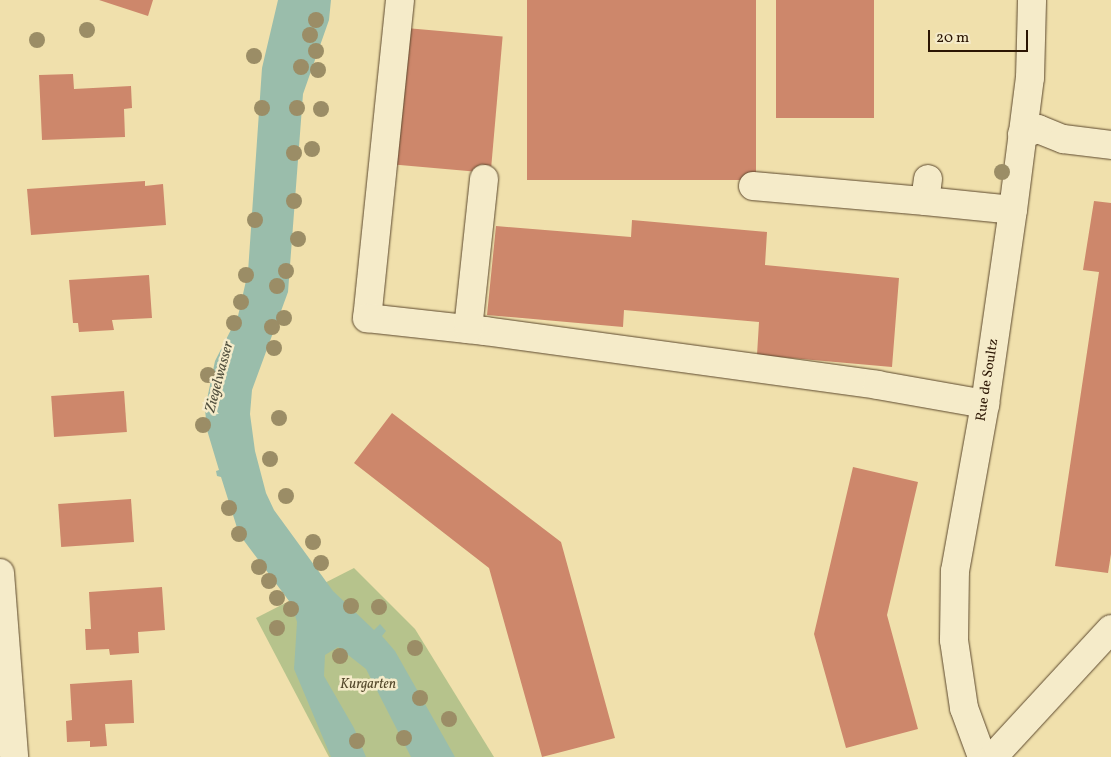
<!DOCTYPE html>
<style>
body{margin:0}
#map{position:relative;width:1111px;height:757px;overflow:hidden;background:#f0e0ac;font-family:Vollkorn,serif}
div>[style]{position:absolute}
.green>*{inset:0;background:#b6c38c}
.water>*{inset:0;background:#9abdab}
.building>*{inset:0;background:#cd876b;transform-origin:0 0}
.roads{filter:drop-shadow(0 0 1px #5c482d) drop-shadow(0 0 1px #5c482d)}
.minor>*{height:28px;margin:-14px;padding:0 14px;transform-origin:14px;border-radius:14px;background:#f5ebc9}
.trees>*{width:16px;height:16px;margin:-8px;border-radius:50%;background:#9b8d66}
span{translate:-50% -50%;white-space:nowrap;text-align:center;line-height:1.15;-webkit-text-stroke:5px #f5ebc9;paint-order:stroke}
.street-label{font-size:14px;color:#2b1503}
.park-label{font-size:14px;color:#55492c;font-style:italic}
.water-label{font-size:15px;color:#52503e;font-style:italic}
.scale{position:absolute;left:928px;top:30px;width:100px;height:22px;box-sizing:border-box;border:2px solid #2b1503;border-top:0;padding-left:6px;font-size:15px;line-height:18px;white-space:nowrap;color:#2b1503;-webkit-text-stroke:4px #f5ebc9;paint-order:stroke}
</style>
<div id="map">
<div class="green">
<div style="clip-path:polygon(354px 568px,415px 629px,494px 757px,329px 757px,256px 618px)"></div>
</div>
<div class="water">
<div style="clip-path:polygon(278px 0,331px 0,329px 20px,303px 94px,288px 292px,252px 390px,250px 414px,255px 451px,266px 493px,274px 510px,333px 591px,374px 630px,380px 624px,386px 631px,382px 636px,395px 651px,455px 757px,411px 757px,366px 669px,338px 647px,325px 655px,324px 676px,354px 728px,366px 757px,331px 757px,294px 669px,297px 622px,292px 605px,239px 534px,221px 477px,217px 476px,216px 471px,219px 470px,207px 430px,205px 409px,215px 361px,238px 316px,248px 272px,262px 68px)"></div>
</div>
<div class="building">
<div style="clip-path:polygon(99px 0,153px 0,148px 16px)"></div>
<div style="left:527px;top:0;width:229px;height:180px"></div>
<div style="left:776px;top:0;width:98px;height:118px"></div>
<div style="left:406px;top:28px;width:97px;height:137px;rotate:5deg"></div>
<div style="clip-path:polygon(73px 74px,74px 89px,131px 86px,132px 108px,124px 109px,125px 137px,42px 140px,39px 75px)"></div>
<div style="clip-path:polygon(145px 181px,145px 186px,163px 184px,166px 225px,31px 235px,27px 189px)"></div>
<div style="clip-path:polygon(1094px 201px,1111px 203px,1111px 554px,1108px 573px,1055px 566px,1099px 272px,1083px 270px)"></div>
<div style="clip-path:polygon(632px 220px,767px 232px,765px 265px,899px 278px,892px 367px,757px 355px,759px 322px,624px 310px,623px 327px,487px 315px,496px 226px,631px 237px)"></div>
<div style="clip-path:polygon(149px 275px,152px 318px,112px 320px,114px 330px,79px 332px,78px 323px,73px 323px,69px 280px)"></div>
<div style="left:124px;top:391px;width:41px;height:73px;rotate:86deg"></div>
<div style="clip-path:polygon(392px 413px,561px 542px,615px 738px,542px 757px,489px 568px,354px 463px)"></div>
<div style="clip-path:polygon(853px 467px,918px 482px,887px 615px,918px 729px,846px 748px,814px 634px)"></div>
<div style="left:131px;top:499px;width:43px;height:73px;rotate:86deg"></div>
<div style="clip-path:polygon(162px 587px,165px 630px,138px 632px,139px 653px,110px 655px,109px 649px,86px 650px,85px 629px,91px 629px,89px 592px)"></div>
<div style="clip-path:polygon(132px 680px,134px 723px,105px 724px,107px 746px,90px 747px,90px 741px,67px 742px,66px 721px,72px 720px,70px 684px)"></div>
</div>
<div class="roads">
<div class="minor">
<div style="left:400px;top:0;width:320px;rotate:95.9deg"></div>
<div style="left:367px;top:318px;width:119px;rotate:6.3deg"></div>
<div style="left:485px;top:331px;width:396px;rotate:7.8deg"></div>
<div style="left:877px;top:385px;width:110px;rotate:10deg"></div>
<div style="left:1022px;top:134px;width:17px;rotate:-17deg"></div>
<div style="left:1038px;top:129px;width:27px;rotate:22deg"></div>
<div style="left:1063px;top:139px;width:48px;rotate:7.1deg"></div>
<div style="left:928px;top:179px;width:22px;rotate:98deg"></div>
<div style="left:925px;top:201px;width:88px;rotate:5.8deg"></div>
<div style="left:753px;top:186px;width:173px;rotate:5deg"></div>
<div style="left:468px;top:329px;width:151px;rotate:-83.9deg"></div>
<div style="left:0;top:573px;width:185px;rotate:85.6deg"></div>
<div style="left:982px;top:757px;width:52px;rotate:-110.2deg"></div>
<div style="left:964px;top:708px;width:69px;rotate:-98.4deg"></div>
<div style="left:954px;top:640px;width:69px;rotate:-89.2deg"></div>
<div style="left:955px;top:571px;width:170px;rotate:-79.8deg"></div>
<div style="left:985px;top:404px;width:196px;rotate:-81.8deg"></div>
<div style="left:1013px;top:210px;width:133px;rotate:-82.7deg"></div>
<div style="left:1030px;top:78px;width:78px;rotate:-88.5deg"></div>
<div style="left:993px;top:757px;width:174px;rotate:-47.3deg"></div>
</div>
</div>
<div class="trees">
<div style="left:316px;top:20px"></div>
<div style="left:87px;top:30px"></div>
<div style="left:310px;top:35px"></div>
<div style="left:37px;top:40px"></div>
<div style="left:316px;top:51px"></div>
<div style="left:254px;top:56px"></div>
<div style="left:301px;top:67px"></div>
<div style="left:318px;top:70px"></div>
<div style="left:262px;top:108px"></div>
<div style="left:297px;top:108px"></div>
<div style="left:321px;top:109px"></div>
<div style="left:312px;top:149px"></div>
<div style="left:294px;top:153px"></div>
<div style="left:1002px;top:172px"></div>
<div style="left:294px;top:201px"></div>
<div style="left:255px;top:220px"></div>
<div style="left:298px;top:239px"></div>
<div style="left:286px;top:271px"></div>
<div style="left:246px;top:275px"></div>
<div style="left:277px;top:286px"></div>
<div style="left:241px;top:302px"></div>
<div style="left:284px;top:318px"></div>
<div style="left:234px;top:323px"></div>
<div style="left:272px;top:327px"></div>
<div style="left:274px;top:348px"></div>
<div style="left:208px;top:375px"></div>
<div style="left:279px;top:418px"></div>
<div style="left:203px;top:425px"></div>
<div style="left:270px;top:459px"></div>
<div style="left:286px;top:496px"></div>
<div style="left:229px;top:508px"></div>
<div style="left:239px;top:534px"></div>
<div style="left:313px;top:542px"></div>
<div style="left:321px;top:563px"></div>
<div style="left:259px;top:567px"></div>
<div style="left:269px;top:581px"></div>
<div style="left:277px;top:598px"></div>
<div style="left:351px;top:606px"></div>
<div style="left:379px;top:607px"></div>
<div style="left:291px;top:609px"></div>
<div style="left:277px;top:628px"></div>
<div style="left:415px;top:648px"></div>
<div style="left:340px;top:656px"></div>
<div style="left:420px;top:698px"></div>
<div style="left:449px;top:719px"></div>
<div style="left:404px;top:738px"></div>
<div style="left:357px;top:741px"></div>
</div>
<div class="street-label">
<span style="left:988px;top:380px;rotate:-81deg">Rue de Soultz</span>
</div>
<div class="park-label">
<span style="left:368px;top:685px">Kurgarten</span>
</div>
<div class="water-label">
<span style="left:220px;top:377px;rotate:-75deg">Ziegelwasser</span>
</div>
<div class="scale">20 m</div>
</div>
